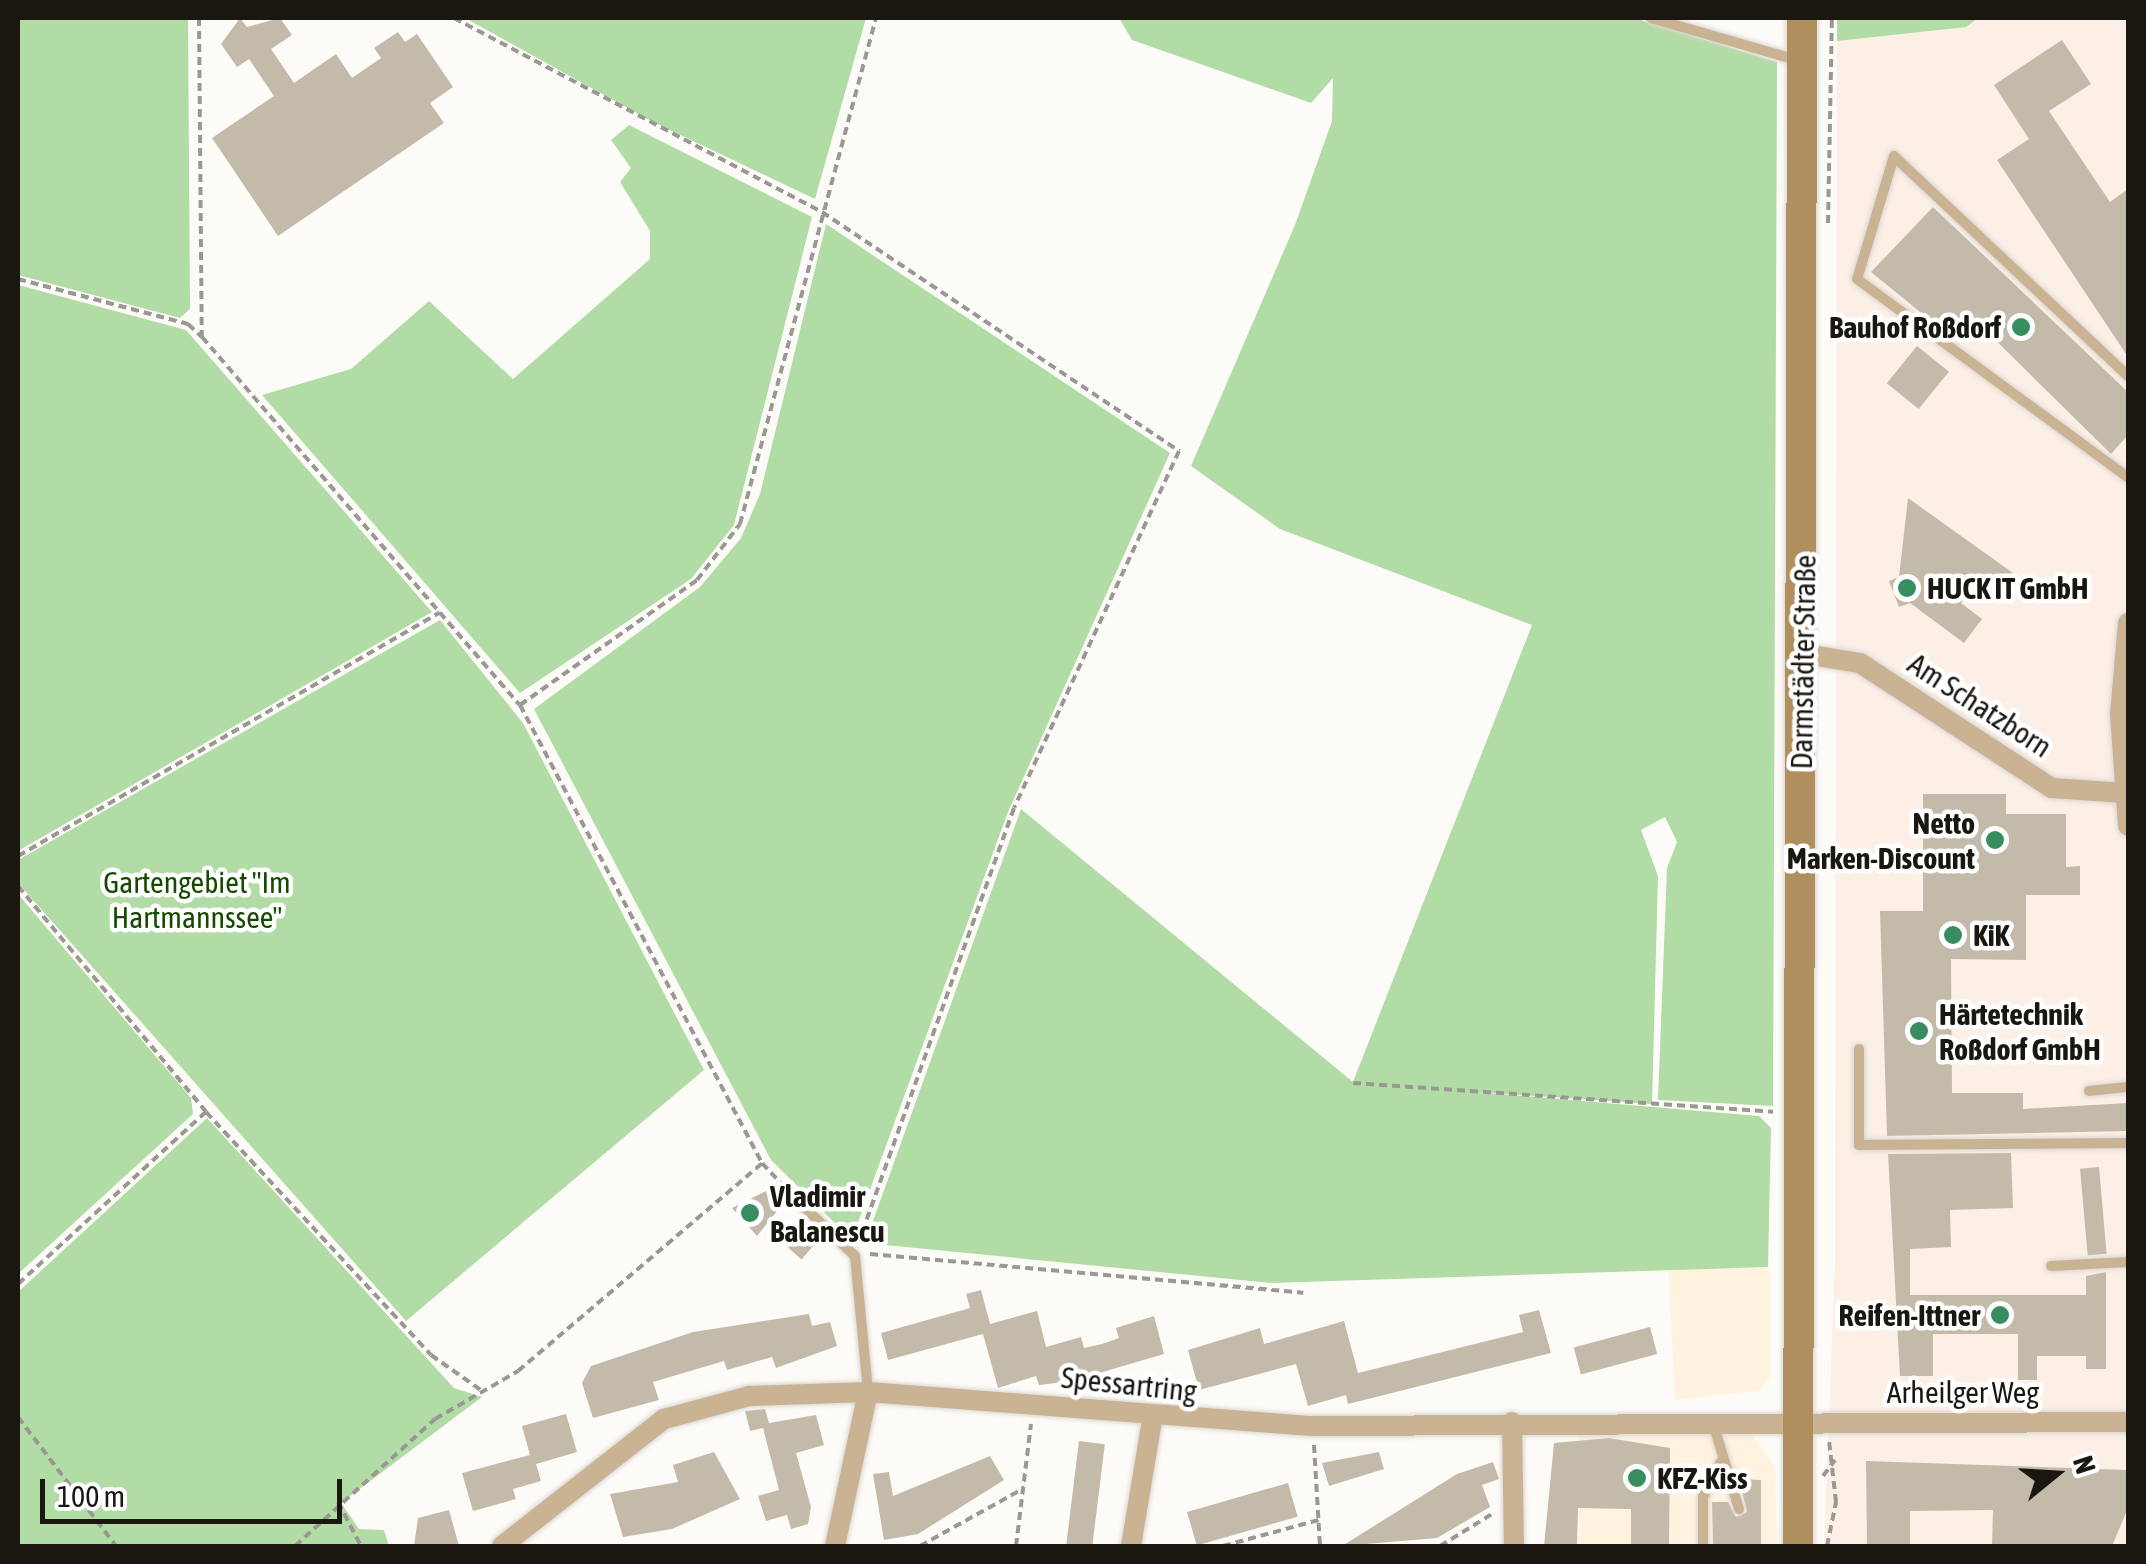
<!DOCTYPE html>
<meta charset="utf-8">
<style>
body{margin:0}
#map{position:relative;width:2146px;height:1564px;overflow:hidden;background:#fdfbf8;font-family:"Asap Condensed",sans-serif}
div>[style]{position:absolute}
.built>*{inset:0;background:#fff3df}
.industrial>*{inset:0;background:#fcefe6}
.green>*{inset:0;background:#b2dca5}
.building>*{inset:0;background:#c4baa9;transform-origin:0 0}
.path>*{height:4px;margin-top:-2px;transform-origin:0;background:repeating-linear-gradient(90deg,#9b9894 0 8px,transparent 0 13px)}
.roads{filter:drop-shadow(0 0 2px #d9d6d3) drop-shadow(0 0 2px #d9d6d3)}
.service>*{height:10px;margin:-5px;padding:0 5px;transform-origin:5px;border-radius:5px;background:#c9b393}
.minor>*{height:20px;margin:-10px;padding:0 10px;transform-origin:10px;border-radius:10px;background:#c9b393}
.secondary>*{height:30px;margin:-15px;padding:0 15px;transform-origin:15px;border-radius:15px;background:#b08f5e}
.dots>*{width:28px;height:28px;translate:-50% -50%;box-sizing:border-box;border:5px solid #fff;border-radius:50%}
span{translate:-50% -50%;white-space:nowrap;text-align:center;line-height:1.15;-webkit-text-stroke:9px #fff;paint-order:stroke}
.poi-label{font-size:30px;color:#1a1610;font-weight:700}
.right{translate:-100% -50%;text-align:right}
.left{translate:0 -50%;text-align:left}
.street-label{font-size:30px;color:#1a1610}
.park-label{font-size:30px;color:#164a00}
.frame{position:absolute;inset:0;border:20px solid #1a1610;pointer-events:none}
.north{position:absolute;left:2006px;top:1424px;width:100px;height:100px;-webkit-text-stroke:8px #fff;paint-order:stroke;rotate:72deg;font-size:28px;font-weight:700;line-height:40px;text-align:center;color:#1a1610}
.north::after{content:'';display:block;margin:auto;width:35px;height:45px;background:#1a1610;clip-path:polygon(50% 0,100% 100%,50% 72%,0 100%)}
.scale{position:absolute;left:40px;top:1479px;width:302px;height:45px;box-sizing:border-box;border:5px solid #1a1610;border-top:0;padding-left:12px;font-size:30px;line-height:35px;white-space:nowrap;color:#1a1610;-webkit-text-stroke:8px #fff;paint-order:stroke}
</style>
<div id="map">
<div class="built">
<div style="clip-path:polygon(1668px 1267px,1770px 1268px,1770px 1379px,1759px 1391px,1675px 1400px)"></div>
<div style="clip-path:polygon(1579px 1434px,1751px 1435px,1775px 1466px,1777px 1546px,1579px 1546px)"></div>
</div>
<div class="industrial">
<div style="clip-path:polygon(1990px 18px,2128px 18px,2128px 1546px,1824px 1546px,1835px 1263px,1837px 41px)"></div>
</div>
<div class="green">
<div style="clip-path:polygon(18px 18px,188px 18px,190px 309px,180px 318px,18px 275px)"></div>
<div style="clip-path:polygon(465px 18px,866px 18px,815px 199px,651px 121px)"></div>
<div style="clip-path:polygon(1119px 18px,1634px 18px,1777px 62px,1773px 1106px,1658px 1100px,1667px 868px,1677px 842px,1665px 817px,1641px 830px,1658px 876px,1652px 1104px,1464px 1091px,1759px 1116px,1771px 1128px,1768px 1267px,1271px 1283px,875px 1244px,869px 1232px,1021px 809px,1353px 1082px,1532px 625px,1280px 529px,1191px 466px,1295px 225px,1332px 121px,1333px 78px,1311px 103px,1132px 40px)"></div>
<div style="clip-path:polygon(1837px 18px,1978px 18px,1966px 27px,1837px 41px)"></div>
<div style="clip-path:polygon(629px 125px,812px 217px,734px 525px,691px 579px,520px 693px,262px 395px,351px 369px,429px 301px,513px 379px,650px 259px,650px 231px,620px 182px,631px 168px,611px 140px)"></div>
<div style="clip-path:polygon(826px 224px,1170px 453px,1008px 812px,856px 1228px,844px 1232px,771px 1160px,534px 709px,700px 587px,741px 538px,760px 494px)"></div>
<div style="clip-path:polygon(18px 285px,186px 330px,432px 612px,18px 851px)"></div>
<div style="clip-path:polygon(440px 620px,523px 723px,704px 1070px,406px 1321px,18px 883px,18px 860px)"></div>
<div style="clip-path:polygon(18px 894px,191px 1098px,193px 1114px,18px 1274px)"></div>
<div style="clip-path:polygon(207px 1118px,454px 1388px,482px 1397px,341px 1503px,359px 1529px,384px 1530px,389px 1546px,18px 1546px,18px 1292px)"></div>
</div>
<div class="building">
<div style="clip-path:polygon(240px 18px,247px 27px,280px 18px,292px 35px,271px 49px,294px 83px,336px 54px,352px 78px,381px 58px,374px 48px,398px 32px,405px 42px,417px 34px,453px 87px,430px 103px,444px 123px,278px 236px,212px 138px,274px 96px,249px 59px,237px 67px,221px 44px)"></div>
<div style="clip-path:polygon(2062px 40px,2091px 84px,2049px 111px,2110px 202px,2128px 189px,2128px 357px,1997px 160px,2029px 139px,1994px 85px)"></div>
<div style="clip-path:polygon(1933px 207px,2128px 392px,2128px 435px,2111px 454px,1972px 317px,1952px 338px,1871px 272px)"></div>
<div style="left:1917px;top:346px;width:41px;height:48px;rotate:39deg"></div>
<div style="clip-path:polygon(1908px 498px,2013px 573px,2001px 591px,1980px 576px,1961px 603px,1982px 619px,1964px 643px,1910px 603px,1899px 607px,1889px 581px,1899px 577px)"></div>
<div style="clip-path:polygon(1923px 794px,2006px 794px,2006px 814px,2066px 814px,2066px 867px,2080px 866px,2080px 895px,2026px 895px,2026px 960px,1951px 959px,1952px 1093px,2023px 1093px,2023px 1109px,2128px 1103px,2128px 1131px,1887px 1136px,1880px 911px,1923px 911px)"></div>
<div style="clip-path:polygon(2011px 1153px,2013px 1208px,1950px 1210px,1951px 1247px,1910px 1249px,1910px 1295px,2086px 1295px,2086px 1276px,2106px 1272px,2106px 1369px,2086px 1369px,2086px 1356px,2037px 1356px,2037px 1380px,2018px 1380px,2018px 1334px,1933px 1334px,1933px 1376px,1900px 1376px,1888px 1154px)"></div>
<div style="left:2099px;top:1167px;width:87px;height:19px;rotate:85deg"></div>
<div style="clip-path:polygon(768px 1190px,782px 1205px,757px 1236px,732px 1208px)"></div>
<div style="left:805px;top:1228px;width:18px;height:26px;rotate:41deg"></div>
<div style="clip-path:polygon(981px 1290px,990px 1324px,1037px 1311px,1046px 1347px,1081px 1337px,1084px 1348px,1102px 1344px,1119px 1338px,1116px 1328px,1154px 1316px,1164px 1354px,1072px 1381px,1039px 1385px,1036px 1376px,998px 1388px,983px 1334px,888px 1360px,881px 1333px,970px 1308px,966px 1294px)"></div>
<div style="clip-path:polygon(1539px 1310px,1551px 1353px,1348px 1404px,1346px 1395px,1308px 1406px,1296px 1364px,1199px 1390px,1188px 1350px,1260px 1328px,1264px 1344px,1344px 1321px,1358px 1373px,1523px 1332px,1519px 1315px)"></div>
<div style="clip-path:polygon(809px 1314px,812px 1326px,830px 1322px,837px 1346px,776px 1368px,772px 1357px,727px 1370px,724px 1361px,653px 1382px,659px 1400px,593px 1418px,582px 1383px,591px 1366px,693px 1332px)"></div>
<div style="left:1650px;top:1327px;width:28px;height:79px;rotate:75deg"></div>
<div style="clip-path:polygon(765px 1409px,769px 1423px,816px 1415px,824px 1445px,796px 1453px,811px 1507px,808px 1524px,791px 1529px,787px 1515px,766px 1521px,758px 1496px,779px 1490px,763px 1428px,750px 1431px,745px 1411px)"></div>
<div style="clip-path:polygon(566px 1414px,577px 1452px,536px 1464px,541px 1481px,513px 1489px,516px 1499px,473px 1511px,462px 1473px,530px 1455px,522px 1426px)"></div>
<div style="clip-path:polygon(1609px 1438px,1670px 1448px,1669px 1546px,1631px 1546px,1631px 1509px,1578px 1508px,1577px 1546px,1544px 1546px,1554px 1443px)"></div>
<div style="left:1079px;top:1441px;width:26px;height:106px;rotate:7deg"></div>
<div style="clip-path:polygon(714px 1452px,740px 1499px,672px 1529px,623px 1537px,610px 1494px,678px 1482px,673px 1465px)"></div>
<div style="clip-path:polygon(1379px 1452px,1384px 1469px,1329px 1486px,1322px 1463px)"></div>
<div style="clip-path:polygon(990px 1456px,1004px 1480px,918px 1534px,884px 1540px,873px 1474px,889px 1472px,893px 1496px)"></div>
<div style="clip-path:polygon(1866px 1461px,2128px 1470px,2128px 1508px,2112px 1546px,1992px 1546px,1993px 1510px,1910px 1511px,1910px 1546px,1867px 1546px)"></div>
<div style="clip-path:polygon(1493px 1462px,1499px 1479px,1482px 1485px,1490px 1507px,1437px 1538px,1342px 1546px,1457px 1474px)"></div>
<div style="clip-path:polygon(1739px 1479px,1761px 1480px,1761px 1546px,1713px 1546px,1712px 1502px,1728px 1502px,1736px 1517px,1747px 1512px)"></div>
<div style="left:1288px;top:1483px;width:35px;height:105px;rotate:74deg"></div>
<div style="clip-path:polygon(449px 1510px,459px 1546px,414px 1546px,418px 1518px)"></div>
</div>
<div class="path">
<div style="left:199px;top:18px;width:319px;rotate:89.5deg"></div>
<div style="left:202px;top:337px;width:486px;rotate:49.2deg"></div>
<div style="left:520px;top:705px;width:518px;rotate:62.15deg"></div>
<div style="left:762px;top:1163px;width:41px;rotate:47deg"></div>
<div style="left:454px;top:18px;width:416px;rotate:27.8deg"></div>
<div style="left:822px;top:212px;width:430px;rotate:33.8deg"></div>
<div style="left:1179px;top:451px;width:393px;rotate:114.8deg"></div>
<div style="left:1014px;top:808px;width:461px;rotate:109.7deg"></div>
<div style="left:1828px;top:223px;width:205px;rotate:-88.9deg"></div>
<div style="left:18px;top:279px;width:176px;rotate:14.8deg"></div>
<div style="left:188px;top:324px;width:19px;rotate:43deg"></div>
<div style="left:520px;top:705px;width:217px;rotate:-35.2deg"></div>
<div style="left:697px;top:580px;width:71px;rotate:-52.5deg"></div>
<div style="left:740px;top:524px;width:524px;rotate:-74.96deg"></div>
<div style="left:18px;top:856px;width:487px;rotate:-30deg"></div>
<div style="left:18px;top:886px;width:294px;rotate:50.2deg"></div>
<div style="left:206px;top:1112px;width:331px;rotate:47.2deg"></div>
<div style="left:431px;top:1355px;width:62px;rotate:35.2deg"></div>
<div style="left:1353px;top:1083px;width:421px;rotate:3.9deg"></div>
<div style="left:870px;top:1254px;width:435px;rotate:5.1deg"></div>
<div style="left:18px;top:1284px;width:255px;rotate:-42.5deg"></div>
<div style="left:18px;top:1417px;width:162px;rotate:52.8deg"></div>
<div style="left:1314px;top:1445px;width:101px;rotate:86.6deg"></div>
<div style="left:1823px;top:1476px;width:20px;rotate:-53deg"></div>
<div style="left:338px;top:1502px;width:50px;rotate:62.4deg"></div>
<div style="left:295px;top:1546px;width:189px;rotate:-42.2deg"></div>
<div style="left:435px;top:1419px;width:96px;rotate:-30deg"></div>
<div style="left:518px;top:1371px;width:321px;rotate:-40.4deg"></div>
<div style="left:920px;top:1546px;width:119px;rotate:-29.1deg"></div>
<div style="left:1016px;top:1546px;width:123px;rotate:-83deg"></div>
<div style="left:1223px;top:1546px;width:99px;rotate:-15.2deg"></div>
<div style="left:1440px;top:1546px;width:61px;rotate:-31.6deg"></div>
<div style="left:1827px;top:1546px;width:45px;rotate:-78.4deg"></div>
<div style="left:1836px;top:1502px;width:61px;rotate:-96.5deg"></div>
</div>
<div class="roads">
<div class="service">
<div style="left:1651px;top:18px;width:155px;rotate:16.1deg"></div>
<div style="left:2128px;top:376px;width:321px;rotate:-136.8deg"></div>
<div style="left:1894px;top:156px;width:128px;rotate:106.7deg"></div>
<div style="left:1857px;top:279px;width:336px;rotate:36.2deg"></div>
<div style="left:1859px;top:1049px;width:96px;rotate:90deg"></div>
<div style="left:1859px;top:1145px;width:269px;rotate:-0.4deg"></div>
<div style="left:2089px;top:1091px;width:39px;rotate:-6deg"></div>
<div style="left:799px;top:1202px;width:78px;rotate:44deg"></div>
<div style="left:855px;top:1256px;width:136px;rotate:84.5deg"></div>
<div style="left:2051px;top:1266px;width:77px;rotate:-3deg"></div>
<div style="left:1713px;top:1423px;width:90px;rotate:73.2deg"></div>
<div style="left:1703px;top:1546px;width:49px;rotate:-90deg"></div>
<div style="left:1703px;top:1497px;width:39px;rotate:-63deg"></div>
</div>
<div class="minor">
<div style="left:2128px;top:623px;width:91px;rotate:95deg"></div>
<div style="left:2120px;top:714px;width:112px;rotate:85.9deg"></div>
<div style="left:1805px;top:654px;width:56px;rotate:9.3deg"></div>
<div style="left:1860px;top:663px;width:229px;rotate:33.1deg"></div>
<div style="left:2052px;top:788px;width:73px;rotate:3.9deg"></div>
<div style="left:1512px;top:1422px;width:124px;rotate:89.1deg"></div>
<div style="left:502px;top:1546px;width:206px;rotate:-38.1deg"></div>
<div style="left:664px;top:1419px;width:88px;rotate:-15.1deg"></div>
<div style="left:749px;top:1396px;width:119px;rotate:-1.9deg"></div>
<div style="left:868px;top:1392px;width:445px;rotate:4.4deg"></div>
<div style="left:1312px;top:1426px;width:816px;rotate:-0.28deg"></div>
<div style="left:835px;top:1546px;width:157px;rotate:-77.9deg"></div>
<div style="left:1131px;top:1546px;width:128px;rotate:-80.5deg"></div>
</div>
<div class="secondary">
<div style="left:1798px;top:1546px;width:1528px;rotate:-89.85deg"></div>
</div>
</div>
<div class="dots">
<div style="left:2021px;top:327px;background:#378d60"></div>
<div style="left:1907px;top:588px;background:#378d60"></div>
<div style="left:1995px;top:840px;background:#378d60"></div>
<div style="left:1953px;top:935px;background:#378d60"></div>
<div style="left:1919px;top:1031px;background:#378d60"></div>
<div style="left:750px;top:1213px;background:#378d60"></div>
<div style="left:2000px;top:1315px;background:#378d60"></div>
<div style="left:1637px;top:1478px;background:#378d60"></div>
</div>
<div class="poi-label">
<span class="right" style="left:2001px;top:327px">Bauhof Roßdorf</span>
<span class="left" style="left:1927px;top:588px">HUCK IT GmbH</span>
<span class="right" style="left:1975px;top:840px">Netto<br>Marken-Discount</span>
<span class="left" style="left:1973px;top:935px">KiK</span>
<span class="left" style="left:1939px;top:1031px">Härtetechnik<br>Roßdorf GmbH</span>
<span class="left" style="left:770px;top:1213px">Vladimir<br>Balanescu</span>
<span class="right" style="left:1980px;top:1315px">Reifen-Ittner</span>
<span class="left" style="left:1657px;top:1478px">KFZ-Kiss</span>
</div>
<div class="street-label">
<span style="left:1803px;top:662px;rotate:-89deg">Darmstädter Straße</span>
<span style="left:1980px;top:705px;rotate:33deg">Am Schatzborn</span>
<span style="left:1129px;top:1384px;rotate:6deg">Spessartring</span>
<span style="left:1963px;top:1392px">Arheilger Weg</span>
</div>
<div class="park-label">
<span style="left:197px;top:899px">Gartengebiet "Im<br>Hartmannssee"</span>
</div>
<div class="frame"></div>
<div class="north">N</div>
<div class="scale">100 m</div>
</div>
